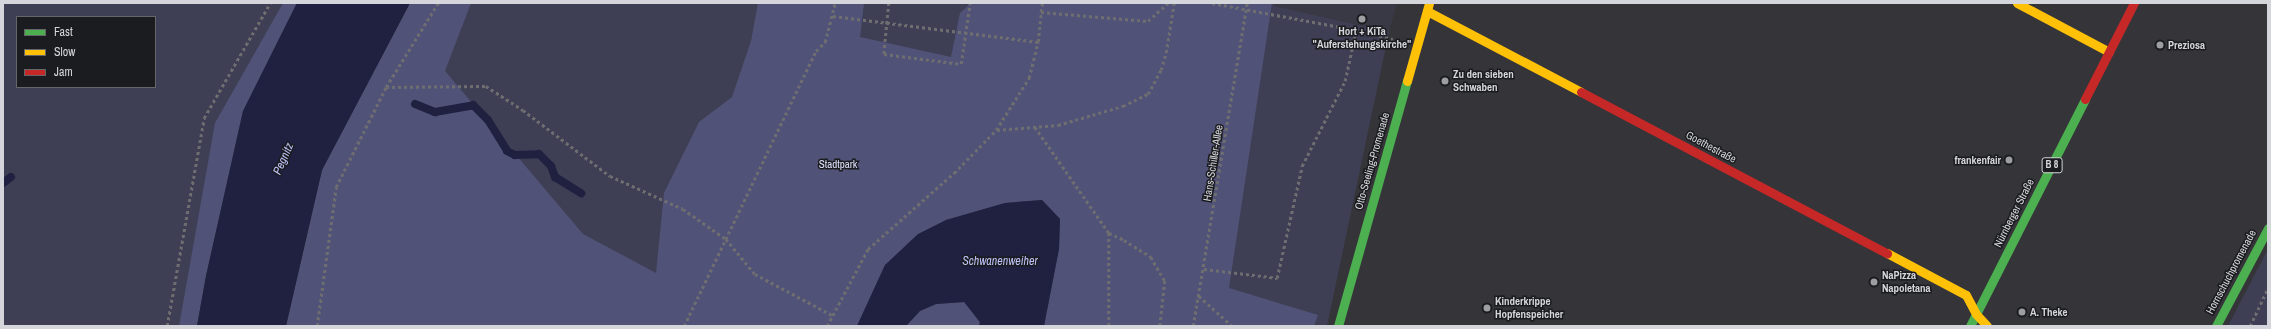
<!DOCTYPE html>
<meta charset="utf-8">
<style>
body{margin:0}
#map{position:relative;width:2271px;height:329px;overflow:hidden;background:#353539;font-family:"Archivo Narrow",sans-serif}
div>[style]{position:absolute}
.built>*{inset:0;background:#383945}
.green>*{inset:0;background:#3e3f54}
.forest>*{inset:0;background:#515277}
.water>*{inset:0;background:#202041}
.stream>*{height:8px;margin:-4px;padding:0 4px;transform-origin:4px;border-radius:4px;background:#202041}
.path>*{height:2.5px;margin-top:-1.25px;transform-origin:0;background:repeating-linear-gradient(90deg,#6e6e71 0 3px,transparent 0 6px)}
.fast>*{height:9px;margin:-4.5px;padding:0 4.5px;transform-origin:4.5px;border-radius:4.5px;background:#4caf50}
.slow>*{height:9px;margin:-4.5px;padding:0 4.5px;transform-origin:4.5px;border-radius:4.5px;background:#ffc107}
.jam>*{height:9px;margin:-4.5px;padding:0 4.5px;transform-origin:4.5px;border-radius:4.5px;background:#c62828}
.dots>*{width:11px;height:11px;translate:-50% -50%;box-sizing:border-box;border:2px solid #1b1c1f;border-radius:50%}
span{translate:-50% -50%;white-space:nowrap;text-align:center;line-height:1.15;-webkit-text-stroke:3px #1b1c1f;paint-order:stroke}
.shield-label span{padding:1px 3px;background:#1b1c1f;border:1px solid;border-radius:3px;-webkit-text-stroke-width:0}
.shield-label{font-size:10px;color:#d5d6db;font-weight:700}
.poi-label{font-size:11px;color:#d5d6db;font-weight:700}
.left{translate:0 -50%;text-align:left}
.right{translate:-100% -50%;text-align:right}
.street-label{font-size:11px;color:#d5d6db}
.park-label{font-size:11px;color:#dde0fc}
.water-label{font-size:12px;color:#bfc3fa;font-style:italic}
.frame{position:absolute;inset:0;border:4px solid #d5d6db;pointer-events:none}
.legend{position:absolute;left:16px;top:16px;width:140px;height:72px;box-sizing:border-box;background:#1b1c1f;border:1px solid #65666a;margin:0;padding:5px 7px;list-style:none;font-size:12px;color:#d5d6db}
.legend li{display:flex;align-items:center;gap:8px;height:20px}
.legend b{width:20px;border:1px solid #65666a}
</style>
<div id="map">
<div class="built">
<div style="clip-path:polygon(1274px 3px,1397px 3px,1389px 32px,1273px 6px)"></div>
</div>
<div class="green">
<div style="clip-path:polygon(evenodd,3px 3px,288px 3px,187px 326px,3px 326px,3px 3px,17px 17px,155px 17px,155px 87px,17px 87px,17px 17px)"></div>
<div style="clip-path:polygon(410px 3px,1274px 3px,1274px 6px,1389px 32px,1327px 326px,286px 326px)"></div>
<div style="clip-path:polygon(2268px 249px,2268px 326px,2228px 326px)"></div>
</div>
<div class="forest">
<div style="clip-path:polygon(283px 3px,297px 3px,243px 111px,206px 276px,197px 326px,179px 326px,215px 123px)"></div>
<div style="clip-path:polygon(410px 3px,471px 3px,445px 71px,583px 234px,656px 273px,664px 193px,699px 122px,732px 97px,751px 41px,758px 3px,864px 3px,860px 37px,951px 57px,960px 13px,971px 3px,1272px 3px,1229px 288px,1318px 315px,1314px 326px,1044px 326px,1059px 249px,1060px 219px,1042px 200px,1005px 203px,946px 220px,885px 265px,857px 326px,286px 326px,322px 170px)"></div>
<div style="clip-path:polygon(965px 302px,980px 323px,979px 326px,906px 326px,920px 311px,936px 304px)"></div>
</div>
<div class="water">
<div style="clip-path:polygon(297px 3px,410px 3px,322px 170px,286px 326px,197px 326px,206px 276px,243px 111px)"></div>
<div style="clip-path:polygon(1042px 200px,1060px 219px,1059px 249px,1044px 326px,979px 326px,980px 322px,964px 302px,936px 304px,920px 311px,906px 326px,857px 326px,885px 265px,918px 234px,946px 220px,1005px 203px)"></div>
</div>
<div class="stream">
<div style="left:415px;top:104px;width:22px;rotate:22deg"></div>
<div style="left:435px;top:112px;width:39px;rotate:-10deg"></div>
<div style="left:473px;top:105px;width:21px;rotate:45deg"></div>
<div style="left:488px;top:120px;width:36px;rotate:58deg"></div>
<div style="left:507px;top:151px;width:9px;rotate:27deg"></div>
<div style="left:515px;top:155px;width:24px;rotate:-2deg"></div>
<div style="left:539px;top:154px;width:17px;rotate:45deg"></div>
<div style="left:551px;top:166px;width:12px;rotate:70deg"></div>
<div style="left:555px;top:177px;width:31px;rotate:32deg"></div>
<div style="left:3px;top:183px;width:10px;rotate:-37deg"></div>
</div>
<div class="path">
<div style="left:889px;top:3px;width:51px;rotate:95.6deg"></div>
<div style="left:884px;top:54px;width:78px;rotate:7.4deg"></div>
<div style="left:961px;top:64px;width:62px;rotate:-81.6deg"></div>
<div style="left:1212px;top:3px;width:147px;rotate:10.6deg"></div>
<div style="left:1356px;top:30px;width:38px;rotate:14deg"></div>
<div style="left:1041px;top:12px;width:107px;rotate:4.8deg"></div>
<div style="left:1148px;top:21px;width:27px;rotate:-42deg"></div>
<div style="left:833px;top:16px;width:207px;rotate:7.2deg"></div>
<div style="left:386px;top:87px;width:100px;rotate:-0.6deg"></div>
<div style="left:486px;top:86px;width:44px;rotate:33deg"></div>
<div style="left:523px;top:110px;width:109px;rotate:37.2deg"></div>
<div style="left:610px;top:176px;width:80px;rotate:24.3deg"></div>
<div style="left:683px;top:209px;width:52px;rotate:34.9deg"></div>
<div style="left:726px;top:239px;width:45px;rotate:50.4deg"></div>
<div style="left:755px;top:274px;width:87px;rotate:28deg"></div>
<div style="left:1035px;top:127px;width:129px;rotate:55.1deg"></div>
<div style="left:1109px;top:233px;width:93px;rotate:90deg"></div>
<div style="left:997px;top:130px;width:61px;rotate:-4.7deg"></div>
<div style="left:1058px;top:125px;width:68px;rotate:-16.3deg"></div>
<div style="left:1123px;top:106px;width:28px;rotate:-26deg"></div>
<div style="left:1148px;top:94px;width:27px;rotate:-62deg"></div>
<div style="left:1161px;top:70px;width:18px;rotate:-74deg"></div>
<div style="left:1166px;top:53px;width:51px;rotate:-80.9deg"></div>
<div style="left:1109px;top:233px;width:17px;rotate:25deg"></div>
<div style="left:1124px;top:240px;width:32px;rotate:32deg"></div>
<div style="left:1151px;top:257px;width:28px;rotate:60deg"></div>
<div style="left:1165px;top:281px;width:45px;rotate:96.3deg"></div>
<div style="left:1204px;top:269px;width:74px;rotate:7deg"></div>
<div style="left:1277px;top:278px;width:115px;rotate:-77.4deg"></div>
<div style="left:1302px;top:166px;width:95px;rotate:-63.2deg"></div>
<div style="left:1345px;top:81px;width:52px;rotate:-77.8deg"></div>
<div style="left:1199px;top:296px;width:45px;rotate:42.3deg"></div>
<div style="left:167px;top:326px;width:211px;rotate:-79.9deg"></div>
<div style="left:204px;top:118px;width:133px;rotate:-60.1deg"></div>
<div style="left:317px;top:326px;width:140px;rotate:-82.2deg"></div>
<div style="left:336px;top:187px;width:112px;rotate:-63.4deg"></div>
<div style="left:386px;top:87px;width:99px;rotate:-58.2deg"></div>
<div style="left:684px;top:326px;width:305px;rotate:-64.4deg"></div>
<div style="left:816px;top:51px;width:13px;rotate:-45deg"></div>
<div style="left:825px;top:42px;width:40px;rotate:-75.6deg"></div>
<div style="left:827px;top:326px;width:87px;rotate:-62deg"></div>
<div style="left:868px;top:249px;width:115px;rotate:-41.5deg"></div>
<div style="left:954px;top:173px;width:60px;rotate:-45.7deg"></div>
<div style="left:996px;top:130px;width:62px;rotate:-57.6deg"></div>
<div style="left:1029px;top:78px;width:37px;rotate:-76deg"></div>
<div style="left:1038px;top:42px;width:39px;rotate:-84deg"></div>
<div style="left:1193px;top:326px;width:327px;rotate:-80.5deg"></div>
<div style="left:2250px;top:326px;width:42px;rotate:-64.7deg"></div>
</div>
<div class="fast">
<div style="left:1338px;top:326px;width:255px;rotate:-74.3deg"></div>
<div style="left:1970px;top:326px;width:254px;rotate:-63.1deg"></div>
<div style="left:2216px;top:326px;width:111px;rotate:-62deg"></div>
</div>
<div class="slow">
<div style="left:2017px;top:3px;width:104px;rotate:28deg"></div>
<div style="left:1427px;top:11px;width:174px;rotate:27.7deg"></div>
<div style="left:1407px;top:81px;width:81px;rotate:-74.2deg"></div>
<div style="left:1887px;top:253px;width:89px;rotate:28deg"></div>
<div style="left:1966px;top:295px;width:21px;rotate:62deg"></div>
<div style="left:1976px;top:314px;width:16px;rotate:47deg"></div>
</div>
<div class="jam">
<div style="left:1581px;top:92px;width:346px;rotate:27.8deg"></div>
<div style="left:2085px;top:99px;width:108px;rotate:-63deg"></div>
</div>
<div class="dots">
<div style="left:1362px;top:19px;background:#9d9ea2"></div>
<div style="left:2160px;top:45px;background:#9d9ea2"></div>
<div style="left:1445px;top:81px;background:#9d9ea2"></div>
<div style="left:2009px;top:160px;background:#9d9ea2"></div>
<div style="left:1874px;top:282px;background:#9d9ea2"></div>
<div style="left:1487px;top:308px;background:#9d9ea2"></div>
<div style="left:2022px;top:312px;background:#9d9ea2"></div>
</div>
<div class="shield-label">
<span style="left:2052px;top:165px">B 8</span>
</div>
<div class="poi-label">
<span style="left:1362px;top:38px">Hort + KiTa<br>"Auferstehungskirche"</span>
<span class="left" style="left:2168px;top:45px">Preziosa</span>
<span class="left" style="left:1453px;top:81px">Zu den sieben<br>Schwaben</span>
<span class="right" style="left:2001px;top:160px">frankenfair</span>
<span class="left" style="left:1882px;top:282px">NaPizza<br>Napoletana</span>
<span class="left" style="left:1495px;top:308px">Kinderkrippe<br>Hopfenspeicher</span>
<span class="left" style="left:2030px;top:312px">A. Theke</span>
</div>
<div class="street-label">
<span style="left:1711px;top:147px;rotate:28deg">Goethestraße</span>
<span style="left:1372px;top:161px;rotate:-74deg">Otto-Seeling-Promenade</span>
<span style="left:1213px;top:163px;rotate:-81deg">Hans-Schiller-Allee</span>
<span style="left:2014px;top:213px;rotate:-63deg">Nürnberger Straße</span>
<span style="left:2231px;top:272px;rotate:-62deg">Hornschuchpromenade</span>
</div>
<div class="park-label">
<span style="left:838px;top:164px">Stadtpark</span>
</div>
<div class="water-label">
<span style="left:284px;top:159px;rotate:-66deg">Pegnitz</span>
<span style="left:1000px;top:262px">Schwanenweiher</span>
</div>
<div class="frame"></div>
<ul class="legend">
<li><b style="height:5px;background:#4caf50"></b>Fast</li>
<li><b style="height:5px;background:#ffc107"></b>Slow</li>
<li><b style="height:5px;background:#c62828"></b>Jam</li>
</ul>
</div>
